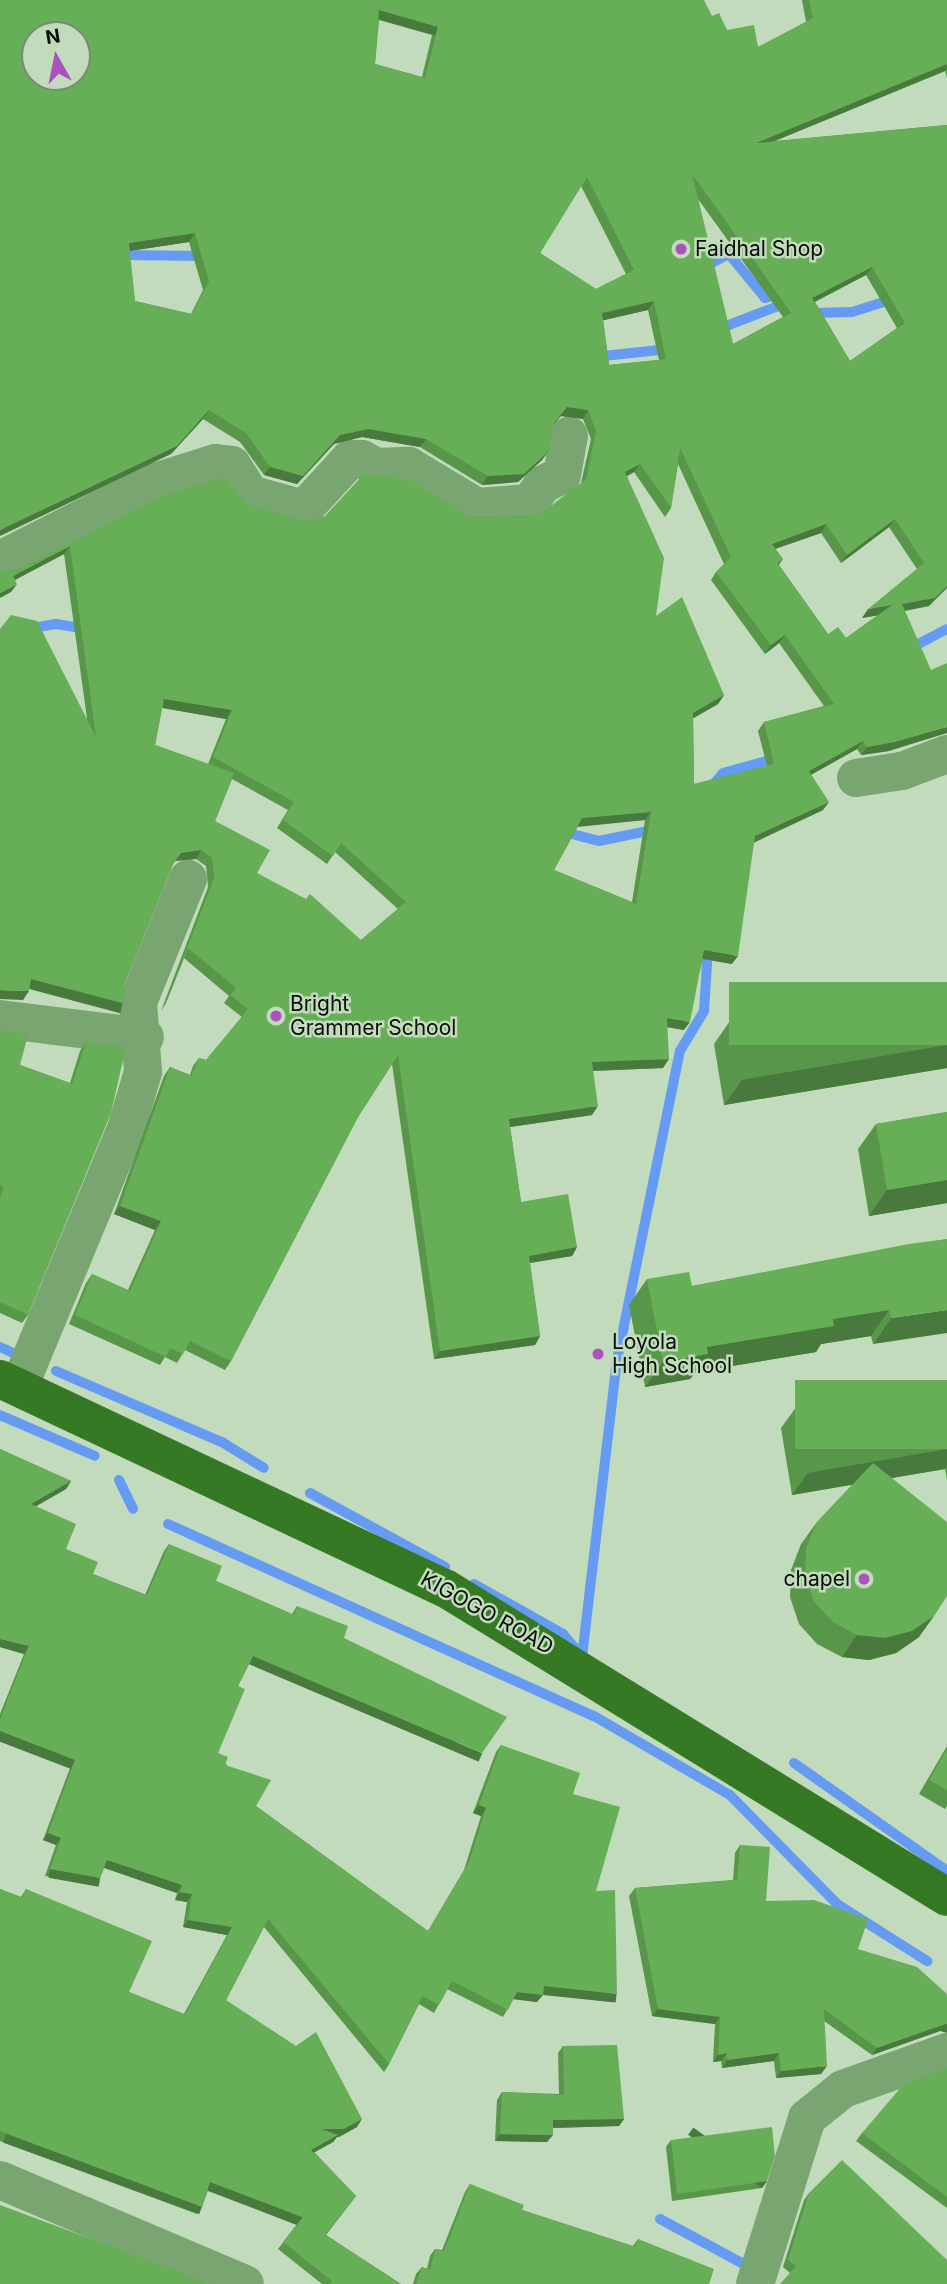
<!DOCTYPE html>
<style>
body{margin:0}
#map{position:relative;width:947px;height:2284px;overflow:hidden;background:#c1dbbc;font-family:Inter,sans-serif}
div>[style]{position:absolute}
.stream>*{height:10px;margin:-5px;padding:0 5px;transform-origin:5px;border-radius:5px;background:#659bf3}
.minor>*{height:38px;margin:-19px;padding:0 19px;transform-origin:19px;border-radius:19px;background:#79a670}
.major>*{height:38px;margin:-19px;padding:0 19px;transform-origin:19px;border-radius:19px;background:#357924}
.wall>*{inset:0;background:#58964a}
.shaded-wall>*{inset:0;background:#477a3c;transform-origin:0 0}
.building>*{inset:0;background:#66af56;transform-origin:0 0}
.dots>*{width:19px;height:19px;translate:-50% -50%;box-sizing:border-box;border:4px solid #c1dbbc;border-radius:50%}
span{translate:-50% -50%;white-space:nowrap;text-align:center;line-height:1.15;-webkit-text-stroke:5px #c1dbbc;paint-order:stroke}
.poi-label{font-size:21px;color:#071006}
.left{translate:0 -50%;text-align:left}
.right{translate:-100% -50%;text-align:right}
.street-label{font-size:21px;color:#071006}
.north{position:absolute;left:21px;top:21px;width:70px;height:70px;box-sizing:border-box;background:#c1dbbc;border:2px solid #778a73;border-radius:50%;rotate:351deg;font-size:19px;font-weight:700;line-height:28px;text-align:center;color:#071006}
.north::after{content:'';display:block;margin:auto;width:24px;height:32px;background:#ab52bf;clip-path:polygon(50% 0,100% 100%,50% 72%,0 100%)}
</style>
<div id="map">
<div class="stream">
<div style="left:118px;top:255px;width:89px;rotate:0.6deg"></div>
<div style="left:706px;top:266px;width:26px;rotate:-28deg"></div>
<div style="left:729px;top:254px;width:57px;rotate:50.7deg"></div>
<div style="left:765px;top:298px;width:15px;rotate:-16deg"></div>
<div style="left:811px;top:313px;width:41px;rotate:-1.4deg"></div>
<div style="left:852px;top:312px;width:43px;rotate:-17.6deg"></div>
<div style="left:716px;top:330px;width:75px;rotate:-21.1deg"></div>
<div style="left:594px;top:357px;width:75px;rotate:-6.1deg"></div>
<div style="left:27px;top:629px;width:29px;rotate:-10deg"></div>
<div style="left:56px;top:624px;width:31px;rotate:9deg"></div>
<div style="left:909px;top:649px;width:43px;rotate:-27.8deg"></div>
<div style="left:711px;top:787px;width:18px;rotate:-49deg"></div>
<div style="left:723px;top:773px;width:56px;rotate:-15.5deg"></div>
<div style="left:560px;top:831px;width:40px;rotate:14.4deg"></div>
<div style="left:599px;top:841px;width:59px;rotate:-11.7deg"></div>
<div style="left:0;top:1347px;width:22px;rotate:24deg"></div>
<div style="left:56px;top:1371px;width:181px;rotate:23.2deg"></div>
<div style="left:222px;top:1442px;width:49px;rotate:31.8deg"></div>
<div style="left:0;top:1415px;width:103px;rotate:23.3deg"></div>
<div style="left:119px;top:1480px;width:32px;rotate:64deg"></div>
<div style="left:310px;top:1493px;width:154px;rotate:28.7deg"></div>
<div style="left:168px;top:1524px;width:467px;rotate:24.3deg"></div>
<div style="left:594px;top:1716px;width:157px;rotate:30.2deg"></div>
<div style="left:730px;top:1795px;width:153px;rotate:45.5deg"></div>
<div style="left:837px;top:1904px;width:107px;rotate:32.3deg"></div>
<div style="left:474px;top:1584px;width:102px;rotate:29.3deg"></div>
<div style="left:563px;top:1634px;width:25px;rotate:50deg"></div>
<div style="left:582px;top:1657px;width:299px;rotate:-83.3deg"></div>
<div style="left:617px;top:1360px;width:315px;rotate:-78.5deg"></div>
<div style="left:680px;top:1051px;width:47px;rotate:-59deg"></div>
<div style="left:704px;top:1011px;width:63px;rotate:-86.4deg"></div>
<div style="left:794px;top:1763px;width:187px;rotate:35.2deg"></div>
<div style="left:660px;top:2219px;width:106px;rotate:28.3deg"></div>
</div>
<div class="minor">
<div style="left:0;top:560px;width:170px;rotate:-26.9deg"></div>
<div style="left:152px;top:483px;width:67px;rotate:-17.4deg"></div>
<div style="left:216px;top:463px;width:16px;rotate:7deg"></div>
<div style="left:232px;top:465px;width:34px;rotate:58deg"></div>
<div style="left:250px;top:494px;width:56px;rotate:15.5deg"></div>
<div style="left:304px;top:509px;width:68px;rotate:-47.4deg"></div>
<div style="left:350px;top:459px;width:12px"></div>
<div style="left:362px;top:459px;width:16px;rotate:30deg"></div>
<div style="left:376px;top:467px;width:33px;rotate:-2deg"></div>
<div style="left:409px;top:466px;width:79px;rotate:31.1deg"></div>
<div style="left:477px;top:507px;width:53px;rotate:-4.3deg"></div>
<div style="left:530px;top:503px;width:22px;rotate:-56deg"></div>
<div style="left:542px;top:485px;width:22px;rotate:-27deg"></div>
<div style="left:562px;top:475px;width:40px;rotate:-80deg"></div>
<div style="left:856px;top:778px;width:47px;rotate:-8.7deg"></div>
<div style="left:902px;top:771px;width:48px;rotate:-20.7deg"></div>
<div style="left:0;top:1019px;width:146px;rotate:7.1deg"></div>
<div style="left:19px;top:1387px;width:279px;rotate:-67.5deg"></div>
<div style="left:126px;top:1129px;width:59px;rotate:-73.4deg"></div>
<div style="left:143px;top:1072px;width:70px;rotate:-94.1deg"></div>
<div style="left:138px;top:1002px;width:133px;rotate:-67.9deg"></div>
<div style="left:0;top:2180px;width:266px;rotate:23deg"></div>
<div style="left:755px;top:2284px;width:174px;rotate:-72.6deg"></div>
<div style="left:807px;top:2118px;width:46px;rotate:-38.9deg"></div>
<div style="left:843px;top:2089px;width:110px;rotate:-19.6deg"></div>
</div>
<div class="major">
<div style="left:0;top:1379px;width:492px;rotate:25.2deg"></div>
<div style="left:445px;top:1588px;width:589px;rotate:31.61deg"></div>
</div>
<div class="wall">
<div style="clip-path:polygon(evenodd,0 0,712px 16px,727px 30px,758px 47px,806px 22px,802px 0,947px 0,947px 78px,945px 71px,775px 141px,947px 125px,929px 606px,905px 611px,889px 751px,861px 755px,857px 749px,811px 775px,823px 810px,754px 842px,732px 964px,703px 959px,684px 1030px,667px 1027px,663px 1068px,593px 1071px,592px 1115px,510px 1127px,521px 1202px,577px 1247px,572px 1256px,530px 1263px,540px 1336px,535px 1345px,434px 1359px,392px 1064px,358px 1117px,231px 1361px,225px 1370px,185px 1350px,177px 1363px,165px 1357px,160px 1365px,69px 1324px,86px 1283px,92px 1274px,128px 1290px,155px 1230px,114px 1214px,164px 1076px,170px 1067px,190px 1075px,193px 1066px,199px 1058px,206px 1060px,242px 1017px,224px 1003px,229px 996px,184px 958px,166px 1003px,161px 1011px,208px 887px,206px 866px,196px 859px,175px 861px,173px 864px,124px 985px,123px 1003px,117px 1011px,29px 988px,23px 1000px,87px 718px,64px 554px,15px 580px,11px 592px,16px 571px,166px 495px,249px 506px,305px 522px,538px 516px,581px 483px,591px 439px,583px 419px,561px 416px,553px 425px,548px 452px,542px 460px,518px 482px,482px 485px,420px 447px,362px 437px,334px 444px,297px 484px,264px 475px,240px 442px,203px 419px,171px 454px,0 0,379px 20px,432px 35px,422px 77px,375px 64px,379px 20px,0 0,581px 186px,626px 274px,596px 289px,540px 253px,581px 186px,0 0,698px 199px,783px 317px,733px 344px,698px 199px,0 0,189px 242px,203px 290px,191px 314px,135px 301px,129px 251px,189px 242px,0 0,866px 275px,897px 328px,850px 361px,815px 302px,866px 275px,0 0,648px 310px,659px 360px,609px 365px,603px 320px,648px 310px,0 0,678px 464px,724px 564px,716px 572px,711px 580px,765px 654px,779px 643px,824px 706px,764px 722px,758px 731px,767px 766px,694px 784px,693px 718px,718px 704px,724px 695px,656px 616px,627px 476px,634px 472px,665px 517px,671px 508px,678px 464px,0 0,889px 527px,917px 569px,862px 618px,878px 615px,846px 638px,828px 634px,779px 565px,783px 559px,775px 549px,821px 533px,841px 563px,889px 527px,0 0,162px 708px,226px 719px,208px 764px,155px 745px,162px 708px,0 0,232px 779px,288px 810px,277px 828px,327px 864px,335px 852px,398px 909px,361px 940px,257px 873px,215px 821px,232px 779px,0 0,645px 820px,632px 902px,554px 870px,578px 826px,645px 820px)"></div>
<div style="clip-path:polygon(947px 982px,947px 1068px,724px 1105px,714px 1044px,732px 1018px)"></div>
<div style="clip-path:polygon(0 1030px,20px 1065px,70px 1083px,80px 1051px,86px 1042px,28px 1315px,22px 1323px,0 1313px)"></div>
<div style="clip-path:polygon(947px 1112px,947px 1203px,869px 1216px,858px 1149px,876px 1124px)"></div>
<div style="clip-path:polygon(947px 1239px,873px 1344px,871px 1336px,821px 1344px,816px 1352px,696px 1372px,690px 1379px,645px 1387px,629px 1305px,647px 1279px,692px 1286px)"></div>
<div style="clip-path:polygon(947px 1380px,947px 1480px,945px 1469px,891px 1478px,919px 1637px,896px 1653px,869px 1660px,842px 1657px,817px 1644px,799px 1624px,790px 1597px,791px 1570px,801px 1544px,817px 1522px,853px 1484px,792px 1495px,781px 1428px,797px 1406px)"></div>
<div style="clip-path:polygon(0 1449px,71px 1481px,66px 1489px,36px 1506px,66px 1549px,93px 1574px,145px 1595px,164px 1551px,169px 1544px,216px 1581px,292px 1614px,297px 1606px,344px 1638px,477px 1761px,249px 1664px,238px 1686px,218px 1753px,256px 1806px,428px 1931px,464px 1870px,481px 1816px,473px 1813px,496px 1752px,501px 1745px,573px 1794px,596px 1891px,611px 2002px,543px 1994px,537px 2002px,513px 1999px,503px 2017px,447px 1989px,434px 2013px,419px 2004px,389px 2064px,384px 2072px,264px 1927px,226px 2000px,357px 2127px,339px 2137px,337px 2137px,333px 2142px,314px 2152px,356px 2196px,326px 2235px,401px 2284px,322px 2284px,278px 2249px,297px 2224px,208px 2190px,202px 2207px,197px 2214px,0 2141px,0 1889px,21px 1897px,26px 1889px,129px 1992px,184px 2014px,227px 1935px,183px 1927px,187px 1902px,175px 1900px,177px 1893px,104px 1868px,100px 1878px,95px 1885px,45px 1876px,56px 1845px,43px 1840px,70px 1768px,0 1741px,0 1714px,24px 1654px,0 1647px)"></div>
<div style="clip-path:polygon(947px 1746px,947px 1806px,945px 1809px,919px 1794px)"></div>
<div style="clip-path:polygon(740px 1845px,766px 1901px,858px 1949px,940px 2031px,872px 2055px,824px 2021px,821px 2074px,776px 2078px,774px 2061px,722px 2068px,721px 2061px,713px 2062px,715px 2024px,652px 2016px,629px 1896px,635px 1888px,733px 1880px,735px 1853px)"></div>
<div style="clip-path:polygon(563px 2046px,624px 2119px,619px 2126px,553px 2128px,547px 2142px,495px 2141px,497px 2100px,502px 2092px,559px 2094px,558px 2053px)"></div>
<div style="clip-path:polygon(947px 2068px,947px 2208px,856px 2141px,862px 2133px)"></div>
<div style="clip-path:polygon(671px 2140px,767px 2181px,762px 2188px,672px 2201px,666px 2147px)"></div>
<div style="clip-path:polygon(470px 2184px,522px 2210px,633px 2246px,638px 2239px,709px 2284px,413px 2284px,416px 2274px,422px 2267px,427px 2269px,430px 2256px,435px 2249px,442px 2250px,465px 2192px)"></div>
<div style="clip-path:polygon(809px 2193px,947px 2260px,790px 2273px,783px 2267px,804px 2200px)"></div>
</div>
<div class="shaded-wall">
<div style="left:379px;top:10px;width:61px;height:9px;rotate:16deg"></div>
<div style="clip-path:polygon(947px 64px,947px 68px,945px 71px,750px 151px,756px 143px)"></div>
<div style="clip-path:polygon(195px 233px,189px 242px,123px 252px,129px 243px)"></div>
<div style="clip-path:polygon(872px 267px,866px 275px,806px 306px,812px 298px)"></div>
<div style="clip-path:polygon(654px 301px,648px 310px,596px 322px,602px 313px)"></div>
<div style="clip-path:polygon(567px 407px,588px 410px,583px 419px,561px 416px,548px 431px)"></div>
<div style="clip-path:polygon(209px 410px,203px 419px,171px 454px,0 536px,0 530px)"></div>
<div style="clip-path:polygon(368px 429px,426px 439px,420px 447px,362px 437px,334px 444px,297px 484px,264px 475px,270px 467px,340px 435px)"></div>
<div style="clip-path:polygon(548px 452px,542px 460px,518px 482px,482px 485px,488px 476px)"></div>
<div style="clip-path:polygon(640px 464px,634px 472px,619px 481px,625px 472px)"></div>
<div style="clip-path:polygon(895px 519px,889px 527px,841px 563px,847px 555px)"></div>
<div style="clip-path:polygon(826px 524px,821px 533px,766px 552px,772px 544px)"></div>
<div style="clip-path:polygon(70px 546px,64px 554px,7px 584px,13px 576px)"></div>
<div style="clip-path:polygon(17px 584px,11px 592px,0 598px,0 593px)"></div>
<div style="clip-path:polygon(947px 586px,947px 588px,929px 606px,896px 612px,902px 604px)"></div>
<div style="clip-path:polygon(892px 605px,886px 614px,862px 618px,868px 609px)"></div>
<div style="clip-path:polygon(785px 635px,779px 643px,765px 654px,771px 645px)"></div>
<div style="clip-path:polygon(724px 695px,718px 704px,687px 722px,693px 713px)"></div>
<div style="clip-path:polygon(164px 699px,232px 710px,226px 719px,158px 707px)"></div>
<div style="clip-path:polygon(947px 727px,947px 733px,889px 751px,861px 755px,867px 747px)"></div>
<div style="clip-path:polygon(863px 741px,857px 749px,803px 779px,809px 771px)"></div>
<div style="clip-path:polygon(829px 802px,823px 810px,749px 845px,755px 836px)"></div>
<div style="clip-path:polygon(651px 812px,645px 820px,577px 827px,582px 818px)"></div>
<div style="clip-path:polygon(201px 850px,196px 859px,175px 861px,168px 871px,181px 853px)"></div>
<div style="clip-path:polygon(704px 950px,738px 956px,732px 964px,698px 958px)"></div>
<div style="left:31px;top:979px;width:95px;height:10px;rotate:15deg"></div>
<div style="clip-path:polygon(0 990px,29px 991px,23px 1000px,0 999px)"></div>
<div style="clip-path:polygon(667px 1018px,690px 1022px,684px 1030px,661px 1026px)"></div>
<div style="clip-path:polygon(947px 1045px,947px 1068px,724px 1105px,742px 1080px)"></div>
<div style="clip-path:polygon(669px 1059px,663px 1068px,586px 1071px,592px 1062px)"></div>
<div style="clip-path:polygon(598px 1106px,592px 1115px,503px 1128px,509px 1119px)"></div>
<div style="clip-path:polygon(947px 1180px,947px 1203px,869px 1216px,887px 1190px)"></div>
<div style="clip-path:polygon(120px 1206px,161px 1221px,155px 1230px,114px 1214px)"></div>
<div style="clip-path:polygon(577px 1247px,572px 1256px,523px 1264px,529px 1256px)"></div>
<div style="clip-path:polygon(889px 1310px,871px 1336px,821px 1344px,816px 1352px,696px 1372px,690px 1379px,645px 1387px,663px 1362px,707px 1347px,833px 1319px)"></div>
<div style="clip-path:polygon(947px 1310px,947px 1333px,873px 1344px,891px 1318px)"></div>
<div style="clip-path:polygon(540px 1336px,535px 1345px,434px 1359px,440px 1351px)"></div>
<div style="clip-path:polygon(947px 1449px,947px 1466px,945px 1469px,792px 1495px,808px 1473px)"></div>
<div style="clip-path:polygon(71px 1481px,66px 1489px,26px 1512px,31px 1504px)"></div>
<div style="clip-path:polygon(934px 1616px,919px 1637px,896px 1653px,869px 1660px,842px 1657px,857px 1635px)"></div>
<div style="clip-path:polygon(0 1639px,29px 1646px,24px 1654px,0 1647px)"></div>
<div style="left:253px;top:1656px;width:249px;height:9px;rotate:23deg"></div>
<div style="left:0;top:1731px;width:80px;height:10px;rotate:21deg"></div>
<div style="clip-path:polygon(479px 1805px,486px 1808px,481px 1816px,473px 1813px)"></div>
<div style="clip-path:polygon(48px 1833px,61px 1838px,56px 1845px,43px 1840px)"></div>
<div style="clip-path:polygon(107px 1860px,182px 1885px,177px 1893px,102px 1867px)"></div>
<div style="left:50px;top:1869px;width:51px;height:9px;rotate:10deg"></div>
<div style="clip-path:polygon(180px 1892px,192px 1894px,187px 1902px,175px 1900px)"></div>
<div style="clip-path:polygon(188px 1920px,232px 1927px,227px 1935px,183px 1927px)"></div>
<div style="left:544px;top:1986px;width:73px;height:9px;rotate:6deg"></div>
<div style="clip-path:polygon(517px 1992px,543px 1995px,537px 2002px,512px 1999px)"></div>
<div style="clip-path:polygon(658px 2009px,720px 2017px,715px 2024px,652px 2016px)"></div>
<div style="clip-path:polygon(945px 2024px,947px 2024px,947px 2033px,940px 2031px,872px 2055px,877px 2048px)"></div>
<div style="clip-path:polygon(727px 2053px,721px 2061px,713px 2062px,718px 2055px)"></div>
<div style="clip-path:polygon(779px 2053px,774px 2061px,722px 2068px,727px 2060px)"></div>
<div style="clip-path:polygon(827px 2066px,821px 2074px,776px 2078px,781px 2071px)"></div>
<div style="clip-path:polygon(362px 2119px,357px 2127px,339px 2137px,337px 2137px,333px 2142px,306px 2157px,322px 2129px)"></div>
<div style="clip-path:polygon(624px 2119px,619px 2126px,548px 2128px,553px 2120px)"></div>
<div style="left:6px;top:2134px;width:209px;height:9px;rotate:20deg"></div>
<div style="clip-path:polygon(500px 2134px,553px 2135px,547px 2142px,495px 2141px)"></div>
<div style="left:767px;top:2181px;width:9px;height:91px;rotate:126deg"></div>
<div style="left:210px;top:2182px;width:99px;height:9px;rotate:21deg"></div>
</div>
<div class="building">
<div style="clip-path:polygon(evenodd,0 0,704px 0,712px 16px,719px 13px,727px 30px,754px 25px,758px 47px,813px 18px,809px 0,947px 0,947px 64px,756px 143px,947px 125px,947px 586px,935px 598px,902px 604px,931px 670px,947px 663px,947px 727px,895px 742px,867px 747px,863px 741px,809px 771px,829px 802px,755px 836px,738px 956px,704px 950px,690px 1022px,667px 1018px,669px 1059px,592px 1062px,598px 1106px,509px 1119px,521px 1202px,568px 1194px,577px 1247px,529px 1256px,540px 1336px,440px 1351px,398px 1055px,358px 1117px,231px 1361px,190px 1341px,183px 1354px,170px 1348px,166px 1357px,75px 1315px,92px 1274px,130px 1291px,161px 1221px,120px 1206px,170px 1067px,191px 1076px,199px 1058px,206px 1060px,248px 1009px,230px 995px,236px 988px,188px 948px,166px 1003px,214px 878px,212px 858px,201px 850px,181px 853px,174px 862px,124px 985px,123px 1003px,31px 979px,29px 991px,0 990px,0 629px,11px 615px,37px 621px,96px 737px,70px 546px,13px 576px,17px 584px,0 593px,0 570px,16px 571px,166px 495px,224px 477px,249px 506px,305px 522px,325px 516px,364px 474px,409px 480px,472px 518px,538px 516px,586px 479px,596px 431px,588px 410px,567px 407px,554px 423px,548px 452px,524px 474px,488px 476px,426px 439px,368px 429px,340px 435px,303px 476px,270px 467px,246px 433px,209px 410px,177px 446px,0 530px,0 0,379px 10px,438px 27px,425px 78px,375px 64px,379px 10px,0 0,35px 35px,77px 35px,77px 77px,35px 77px,35px 35px,0 0,692px 174px,791px 313px,733px 344px,692px 174px,0 0,587px 177px,634px 270px,596px 289px,540px 253px,587px 177px,0 0,195px 233px,209px 281px,192px 314px,135px 301px,129px 243px,195px 233px,0 0,872px 267px,905px 323px,850px 361px,812px 298px,872px 267px,0 0,654px 301px,666px 359px,609px 365px,602px 313px,654px 301px,0 0,680px 448px,731px 557px,716px 572px,771px 645px,785px 635px,834px 704px,764px 722px,774px 764px,694px 784px,693px 713px,724px 695px,682px 597px,656px 616px,664px 558px,625px 472px,640px 464px,671px 508px,680px 448px,0 0,895px 519px,924px 563px,868px 609px,892px 605px,846px 638px,838px 627px,828px 634px,777px 563px,783px 559px,772px 544px,826px 524px,847px 555px,895px 519px,0 0,164px 699px,232px 710px,213px 757px,294px 802px,283px 820px,333px 856px,341px 843px,406px 902px,361px 940px,310px 894px,306px 899px,257px 873px,270px 850px,215px 821px,234px 773px,155px 745px,164px 699px,0 0,651px 812px,636px 904px,554px 870px,582px 818px,651px 812px)"></div>
<div style="left:947px;top:982px;width:63px;height:218px;rotate:90deg"></div>
<div style="clip-path:polygon(0 1030px,28px 1035px,20px 1065px,72px 1084px,86px 1042px,126px 1047px,111px 1113px,28px 1315px,0 1302px,0 1197px,4px 1188px,0 1184px)"></div>
<div style="clip-path:polygon(947px 1112px,947px 1180px,887px 1190px,876px 1124px)"></div>
<div style="clip-path:polygon(947px 1239px,947px 1310px,891px 1318px,889px 1310px,833px 1319px,834px 1326px,707px 1347px,708px 1354px,663px 1362px,647px 1279px,689px 1272px,692px 1286px,909px 1244px)"></div>
<div style="left:947px;top:1380px;width:69px;height:152px;rotate:90deg"></div>
<div style="clip-path:polygon(0 1449px,71px 1481px,31px 1504px,76px 1524px,66px 1549px,98px 1562px,93px 1574px,147px 1595px,169px 1544px,222px 1566px,216px 1581px,294px 1615px,297px 1606px,348px 1626px,344px 1638px,507px 1717px,482px 1753px,253px 1656px,238px 1686px,245px 1689px,218px 1753px,228px 1757px,225px 1765px,271px 1780px,256px 1806px,428px 1931px,469px 1862px,486px 1808px,479px 1805px,501px 1745px,580px 1773px,573px 1794px,620px 1807px,596px 1891px,615px 1890px,617px 1994px,544px 1986px,543px 1995px,517px 1992px,508px 2010px,452px 1981px,439px 2005px,422px 1996px,389px 2064px,268px 1919px,226px 2000px,296px 2046px,316px 2032px,362px 2119px,344px 2129px,322px 2129px,338px 2135px,311px 2150px,356px 2196px,325px 2235px,401px 2284px,329px 2284px,332px 2281px,283px 2242px,303px 2217px,210px 2182px,202px 2207px,0 2131px,0 1889px,22px 1898px,26px 1889px,152px 1941px,129px 1992px,185px 2015px,232px 1927px,188px 1920px,192px 1894px,180px 1892px,182px 1885px,107px 1860px,100px 1878px,50px 1869px,61px 1838px,48px 1833px,75px 1760px,0 1731px,0 1719px,29px 1646px,0 1639px)"></div>
<div style="clip-path:polygon(873px 1463px,947px 1522px,947px 1596px,934px 1616px,912px 1631px,885px 1638px,857px 1635px,833px 1622px,814px 1602px,805px 1576px,806px 1548px,817px 1522px)"></div>
<div style="clip-path:polygon(947px 1749px,947px 1790px,929px 1780px)"></div>
<div style="clip-path:polygon(740px 1845px,770px 1847px,766px 1901px,814px 1900px,868px 1919px,858px 1949px,917px 1967px,947px 1994px,947px 2024px,945px 2024px,877px 2048px,824px 2009px,827px 2066px,781px 2071px,779px 2053px,727px 2060px,727px 2053px,718px 2055px,720px 2017px,658px 2009px,635px 1888px,737px 1880px)"></div>
<div style="clip-path:polygon(617px 2045px,624px 2119px,553px 2120px,553px 2135px,500px 2134px,502px 2092px,564px 2095px,563px 2046px)"></div>
<div style="clip-path:polygon(947px 2068px,947px 2197px,862px 2133px,903px 2085px)"></div>
<div style="clip-path:polygon(772px 2127px,775px 2156px,767px 2181px,677px 2194px,671px 2140px)"></div>
<div style="clip-path:polygon(842px 2160px,947px 2260px,947px 2284px,780px 2284px,796px 2266px,788px 2260px,809px 2193px)"></div>
<div style="clip-path:polygon(470px 2184px,524px 2205px,522px 2210px,635px 2247px,638px 2239px,714px 2269px,709px 2284px,416px 2284px,422px 2267px,430px 2270px,435px 2249px,444px 2251px)"></div>
<div style="clip-path:polygon(0 2205px,212px 2284px,0 2284px)"></div>
</div>
<div class="dots">
<div style="left:681px;top:249px;background:#ab52bf"></div>
<div style="left:276px;top:1016px;background:#ab52bf"></div>
<div style="left:598px;top:1354px;background:#ab52bf"></div>
<div style="left:864px;top:1579px;background:#ab52bf"></div>
</div>
<div class="poi-label">
<span class="left" style="left:695px;top:249px">Faidhal Shop</span>
<span class="left" style="left:290px;top:1016px">Bright<br>Grammer School</span>
<span class="left" style="left:612px;top:1354px">Loyola<br>High School</span>
<span class="right" style="left:850px;top:1579px">chapel</span>
</div>
<div class="street-label">
<span style="left:487px;top:1613px;rotate:29deg">KIGOGO ROAD</span>
</div>
<div class="north">N</div>
</div>
